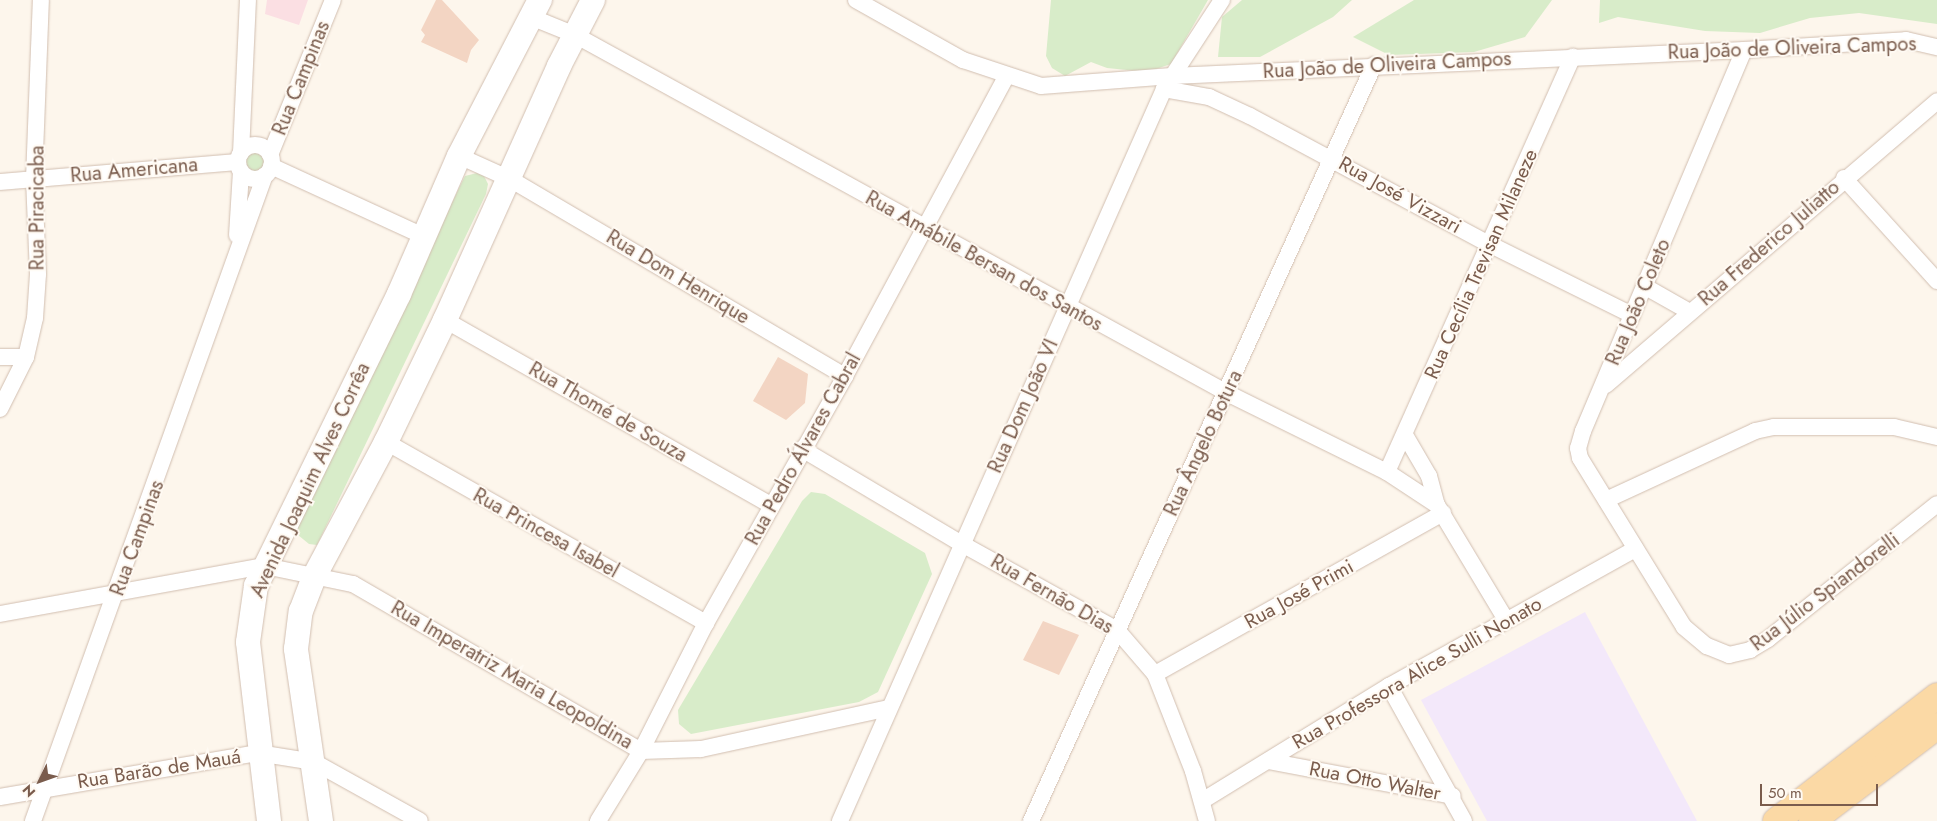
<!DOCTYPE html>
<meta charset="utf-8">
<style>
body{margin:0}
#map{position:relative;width:1937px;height:821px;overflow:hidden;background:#fdf6ec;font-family:Jost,sans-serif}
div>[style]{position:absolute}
.education>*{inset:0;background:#f3e8fa}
.medical>*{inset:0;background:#fbdfe3}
.green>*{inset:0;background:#d8ecc9}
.round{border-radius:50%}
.building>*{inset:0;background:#f3d5c3}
.roads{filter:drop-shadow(0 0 1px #d1beb0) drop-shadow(0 0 1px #d1beb0)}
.street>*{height:16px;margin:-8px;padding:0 8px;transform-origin:8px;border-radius:8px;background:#fff}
.street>.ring{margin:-8px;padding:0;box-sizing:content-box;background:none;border:16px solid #fff;border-radius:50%}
.secondary>*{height:24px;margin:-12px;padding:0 12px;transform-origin:12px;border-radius:12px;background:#fff}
.primary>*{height:26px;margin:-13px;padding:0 13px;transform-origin:13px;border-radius:13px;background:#fbd9a5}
span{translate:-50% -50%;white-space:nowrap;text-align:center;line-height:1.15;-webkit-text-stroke:4px #fffaf3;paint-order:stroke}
.street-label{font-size:20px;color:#7a5c4d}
.north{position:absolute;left:15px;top:756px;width:50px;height:50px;-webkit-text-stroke:4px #fffaf3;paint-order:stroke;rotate:228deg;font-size:14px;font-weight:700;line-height:20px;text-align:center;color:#7a5c4d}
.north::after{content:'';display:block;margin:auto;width:18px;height:22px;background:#7a5c4d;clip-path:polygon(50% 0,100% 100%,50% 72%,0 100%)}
.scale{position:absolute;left:1760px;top:784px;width:118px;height:22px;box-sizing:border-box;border:2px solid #7a5c4d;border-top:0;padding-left:6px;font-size:15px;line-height:18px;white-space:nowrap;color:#7a5c4d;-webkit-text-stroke:4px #fffaf3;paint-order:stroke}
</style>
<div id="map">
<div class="education">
<div style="clip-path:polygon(1585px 612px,1697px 821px,1487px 821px,1421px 700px)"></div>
</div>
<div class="medical">
<div style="clip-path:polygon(267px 0,308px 0,299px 25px,265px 14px)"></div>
</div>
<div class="green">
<div style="clip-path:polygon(1051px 0,1208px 0,1171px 64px,1147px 72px,1107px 68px,1091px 62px,1065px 76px,1052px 68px,1046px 56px)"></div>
<div style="clip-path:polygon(1242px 0,1352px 0,1333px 17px,1260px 57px,1218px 57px,1222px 17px)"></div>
<div style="clip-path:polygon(1414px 0,1552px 0,1525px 37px,1474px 52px,1389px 55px,1353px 37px)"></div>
<div style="clip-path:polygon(1600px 0,1937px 0,1937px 24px,1859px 13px,1810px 18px,1760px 33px,1705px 31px,1618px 17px,1599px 23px)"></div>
<div class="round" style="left:244px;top:152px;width:20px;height:20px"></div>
<div style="clip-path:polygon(477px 173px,484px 176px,488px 184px,486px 194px,317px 545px,309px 544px,298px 535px,297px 527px,459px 188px,465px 176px)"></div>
<div style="clip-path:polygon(811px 492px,825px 494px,925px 553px,932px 574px,878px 692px,859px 702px,691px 734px,679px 724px,678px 710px,802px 501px)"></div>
</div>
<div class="building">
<div style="clip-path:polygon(436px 0,442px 0,479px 40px,471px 50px,467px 63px,421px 42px,425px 35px,421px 30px)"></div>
<div style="clip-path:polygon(778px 357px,808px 374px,805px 403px,786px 420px,753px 401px)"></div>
<div style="clip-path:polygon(1043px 621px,1079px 635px,1059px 675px,1023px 660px)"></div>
</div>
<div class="roads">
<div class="street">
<div style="left:856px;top:0;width:123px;rotate:29.3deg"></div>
<div style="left:963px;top:60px;width:82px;rotate:18.4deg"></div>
<div style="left:1041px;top:86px;width:131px;rotate:-4.4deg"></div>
<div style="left:1172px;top:76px;width:573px;rotate:-2.6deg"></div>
<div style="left:1744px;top:50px;width:162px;rotate:-3.5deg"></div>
<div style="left:1906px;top:40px;width:32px;rotate:13deg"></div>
<div style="left:531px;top:17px;width:48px;rotate:22.2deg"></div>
<div style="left:575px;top:35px;width:744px;rotate:28.77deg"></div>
<div style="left:1227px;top:393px;width:178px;rotate:26.3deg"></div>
<div style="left:1387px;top:472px;width:60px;rotate:33.4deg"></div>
<div style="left:1437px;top:505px;width:134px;rotate:59deg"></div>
<div style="left:1744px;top:50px;width:414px;rotate:112.9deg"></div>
<div style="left:1583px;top:431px;width:18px;rotate:106deg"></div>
<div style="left:1578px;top:448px;width:10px;rotate:79deg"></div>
<div style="left:1580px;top:458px;width:198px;rotate:58.4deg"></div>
<div style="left:1684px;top:627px;width:30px;rotate:40deg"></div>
<div style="left:1707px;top:646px;width:24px;rotate:22deg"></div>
<div style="left:1729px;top:655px;width:22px;rotate:-13deg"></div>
<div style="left:1750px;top:650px;width:21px;rotate:-31deg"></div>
<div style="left:1768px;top:639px;width:216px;rotate:-38.6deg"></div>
<div style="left:1164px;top:89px;width:46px;rotate:10.1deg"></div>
<div style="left:1209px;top:97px;width:45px;rotate:24.9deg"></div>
<div style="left:1250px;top:116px;width:271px;rotate:28.2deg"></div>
<div style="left:1489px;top:244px;width:160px;rotate:26.4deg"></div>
<div class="ring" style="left:238px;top:145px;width:18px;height:18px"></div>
<div style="left:241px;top:153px;width:153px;rotate:-87.4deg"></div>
<div style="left:270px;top:155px;width:167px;rotate:-67.9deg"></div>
<div style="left:459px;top:156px;width:56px;rotate:24.3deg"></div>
<div style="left:510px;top:179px;width:389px;rotate:30.5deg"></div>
<div style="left:271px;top:166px;width:167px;rotate:24.7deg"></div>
<div style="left:1844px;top:178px;width:139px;rotate:47.9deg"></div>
<div style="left:0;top:182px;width:239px;rotate:-4.8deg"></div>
<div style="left:237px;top:235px;width:63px;rotate:-86.4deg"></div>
<div style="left:1644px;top:286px;width:53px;rotate:29.5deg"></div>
<div style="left:445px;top:320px;width:375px;rotate:29.6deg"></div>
<div style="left:0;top:357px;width:26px"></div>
<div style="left:1606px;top:385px;width:436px;rotate:-40.6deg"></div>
<div style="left:0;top:409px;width:58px;rotate:-63.4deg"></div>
<div style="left:26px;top:357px;width:40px;rotate:-77deg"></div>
<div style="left:35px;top:318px;width:44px;rotate:-86.1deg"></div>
<div style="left:38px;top:274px;width:95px;rotate:-92.4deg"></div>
<div style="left:34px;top:179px;width:179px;rotate:-87.8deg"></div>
<div style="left:1405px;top:435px;width:48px;rotate:59.7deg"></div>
<div style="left:1429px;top:476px;width:30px;rotate:75deg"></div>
<div style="left:386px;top:442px;width:368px;rotate:29.5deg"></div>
<div style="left:802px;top:449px;width:186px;rotate:30.7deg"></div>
<div style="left:962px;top:544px;width:177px;rotate:29deg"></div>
<div style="left:1117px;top:630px;width:58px;rotate:49.2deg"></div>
<div style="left:1155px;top:674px;width:104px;rotate:68.6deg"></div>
<div style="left:1193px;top:771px;width:52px;rotate:74.4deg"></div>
<div style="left:1387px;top:472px;width:455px;rotate:-65.9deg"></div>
<div style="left:1606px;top:500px;width:164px;rotate:-24.8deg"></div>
<div style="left:1755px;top:431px;width:19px;rotate:-12deg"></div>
<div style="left:1774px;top:427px;width:120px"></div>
<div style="left:1894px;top:427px;width:44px;rotate:13.1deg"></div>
<div style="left:0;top:614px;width:269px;rotate:-10.3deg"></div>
<div style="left:265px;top:566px;width:90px;rotate:11.6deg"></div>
<div style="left:353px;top:584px;width:333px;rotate:30.1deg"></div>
<div style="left:641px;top:751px;width:60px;rotate:-1.9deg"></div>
<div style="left:701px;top:749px;width:192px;rotate:-12.3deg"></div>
<div style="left:1155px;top:674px;width:330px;rotate:-29.2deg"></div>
<div style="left:1389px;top:686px;width:154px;rotate:60.9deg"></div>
<div style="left:1268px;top:761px;width:188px;rotate:10.7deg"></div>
<div style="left:0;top:797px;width:262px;rotate:-9.7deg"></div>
<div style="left:258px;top:753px;width:57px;rotate:9.1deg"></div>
<div style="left:314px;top:762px;width:121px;rotate:29.1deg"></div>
<div style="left:1202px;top:801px;width:220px;rotate:-31.6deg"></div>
<div style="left:1389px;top:686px;width:282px;rotate:-29.1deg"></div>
<div style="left:33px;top:821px;width:686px;rotate:-70.25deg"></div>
<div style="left:598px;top:821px;width:82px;rotate:-58.4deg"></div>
<div style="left:641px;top:751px;width:144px;rotate:-63.1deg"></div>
<div style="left:706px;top:623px;width:283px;rotate:-60.6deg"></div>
<div style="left:845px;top:376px;width:340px;rotate:-61.7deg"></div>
<div style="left:840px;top:821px;width:800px;rotate:-66.12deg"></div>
<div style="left:1164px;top:89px;width:106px;rotate:-56.9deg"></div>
<div style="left:1031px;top:821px;width:830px;rotate:-65.6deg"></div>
</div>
<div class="secondary">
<div style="left:269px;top:821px;width:180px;rotate:-96.7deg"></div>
<div style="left:248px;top:642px;width:57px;rotate:-81.9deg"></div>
<div style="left:256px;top:586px;width:325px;rotate:-63.9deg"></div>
<div style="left:399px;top:294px;width:150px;rotate:-66.5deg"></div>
<div style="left:459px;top:156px;width:176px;rotate:-62.6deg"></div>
<div style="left:321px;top:821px;width:174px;rotate:-98.3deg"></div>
<div style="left:296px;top:649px;width:38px;rotate:-83deg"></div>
<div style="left:301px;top:611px;width:39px;rotate:-69deg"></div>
<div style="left:315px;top:575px;width:151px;rotate:-61.9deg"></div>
<div style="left:386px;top:442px;width:136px;rotate:-64.2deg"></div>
<div style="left:445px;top:320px;width:278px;rotate:-65.8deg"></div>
<div style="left:559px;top:66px;width:74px;rotate:-62.7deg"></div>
</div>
<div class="primary">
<div style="left:1776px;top:821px;width:204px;rotate:-37.8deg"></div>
<div style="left:1812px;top:821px;width:157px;rotate:-37.2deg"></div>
</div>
</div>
<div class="street-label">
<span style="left:1792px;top:48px;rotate:-2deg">Rua João de Oliveira Campos</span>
<span style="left:1387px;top:65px;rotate:-3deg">Rua João de Oliveira Campos</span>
<span style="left:301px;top:78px;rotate:-68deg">Rua Campinas</span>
<span style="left:134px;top:170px;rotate:-5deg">Rua Americana</span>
<span style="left:1400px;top:195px;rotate:29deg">Rua José Vizzari</span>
<span style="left:37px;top:208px;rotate:-90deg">Rua Piracicaba</span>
<span style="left:1769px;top:243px;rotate:-41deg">Rua Frederico Juliatto</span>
<span style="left:984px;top:261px;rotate:29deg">Rua Amábile Bersan dos Santos</span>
<span style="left:1481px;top:264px;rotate:-66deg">Rua Cecília Trevisan Milaneze</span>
<span style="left:678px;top:277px;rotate:31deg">Rua Dom Henrique</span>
<span style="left:1638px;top:302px;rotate:-67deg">Rua João Coleto</span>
<span style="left:1023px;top:406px;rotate:-66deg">Rua Dom João VI</span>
<span style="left:608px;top:412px;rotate:30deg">Rua Thomé de Souza</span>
<span style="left:1203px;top:443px;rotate:-65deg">Rua Ângelo Botura</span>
<span style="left:803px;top:449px;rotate:-61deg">Rua Pedro Álvares Cabral</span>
<span style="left:310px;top:480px;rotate:-65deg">Avenida Joaquim Alves Corrêa</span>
<span style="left:546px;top:533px;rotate:29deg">Rua Princesa Isabel</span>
<span style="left:137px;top:538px;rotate:-70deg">Rua Campinas</span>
<span style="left:1825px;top:592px;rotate:-37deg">Rua Júlio Spiandorelli</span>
<span style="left:1052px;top:594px;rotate:30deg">Rua Fernão Dias</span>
<span style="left:1299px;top:594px;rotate:-29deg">Rua José Primi</span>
<span style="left:1417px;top:673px;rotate:-30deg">Rua Professora Alice Sulli Nonato</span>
<span style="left:512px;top:675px;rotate:30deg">Rua Imperatriz Maria Leopoldina</span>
<span style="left:159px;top:769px;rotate:-9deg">Rua Barão de Mauá</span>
<span style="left:1375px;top:781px;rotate:11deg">Rua Otto Walter</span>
</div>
<div class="north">N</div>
<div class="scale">50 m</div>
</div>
